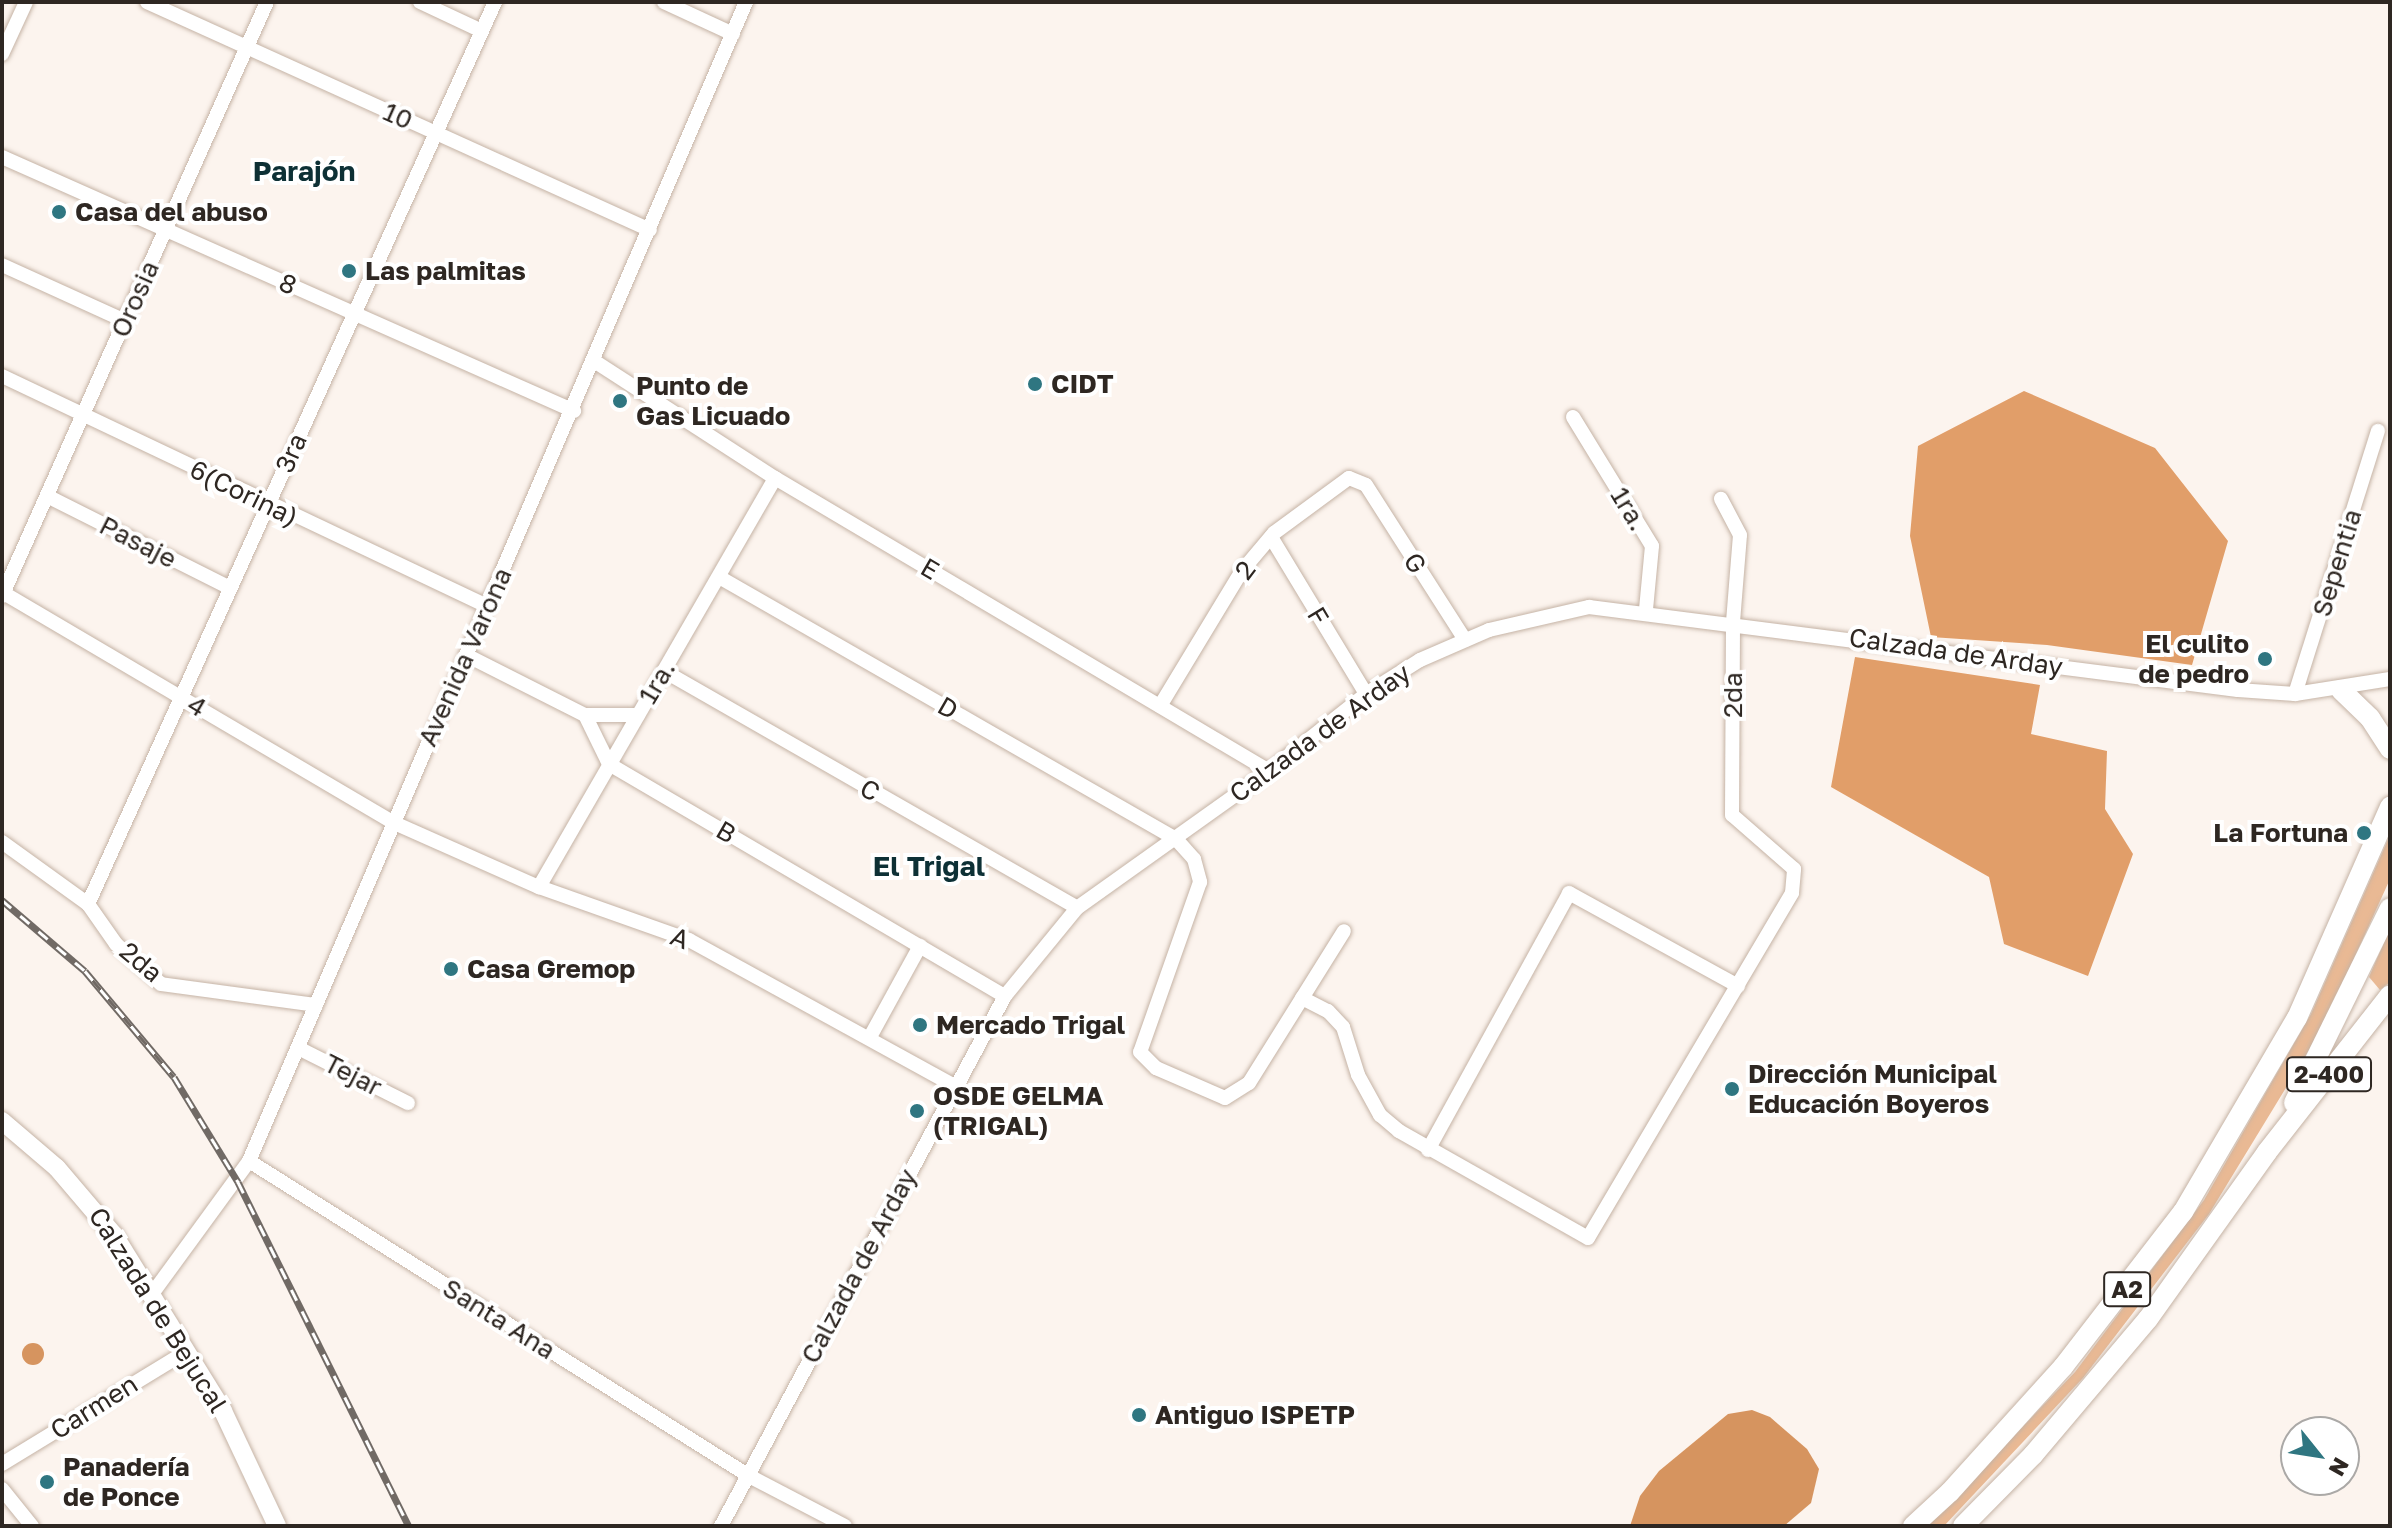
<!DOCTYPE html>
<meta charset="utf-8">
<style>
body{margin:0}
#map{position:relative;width:2392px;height:1528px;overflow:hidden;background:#fcf4ee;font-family:"Golos Text",sans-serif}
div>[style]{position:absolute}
.green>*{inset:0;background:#e9b994}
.forest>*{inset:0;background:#e19e69}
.water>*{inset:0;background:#d6945f}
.round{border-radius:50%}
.roads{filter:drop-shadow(0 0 2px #c5b3a5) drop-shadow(0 0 2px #c5b3a5)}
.minor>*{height:14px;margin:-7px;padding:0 7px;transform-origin:7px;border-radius:7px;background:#fff}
.major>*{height:18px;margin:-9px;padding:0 9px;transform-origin:9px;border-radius:9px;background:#fff}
.highway>*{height:20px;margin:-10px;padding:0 10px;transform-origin:10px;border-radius:10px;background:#fff}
.rail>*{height:7px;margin-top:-3.5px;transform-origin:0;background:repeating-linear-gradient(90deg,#fff 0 12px,#716a65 0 24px);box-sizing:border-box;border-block:2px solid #716a65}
.dots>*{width:22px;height:22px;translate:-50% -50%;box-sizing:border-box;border:4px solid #fff;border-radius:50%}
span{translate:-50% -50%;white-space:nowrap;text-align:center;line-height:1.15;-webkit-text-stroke:8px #fff;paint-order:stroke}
.shield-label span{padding:2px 6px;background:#fff;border:2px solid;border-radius:6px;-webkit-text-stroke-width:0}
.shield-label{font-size:24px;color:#2e2722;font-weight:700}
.street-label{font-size:26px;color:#2e2722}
.poi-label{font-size:26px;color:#2e2722;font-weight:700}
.left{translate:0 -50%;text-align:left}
.right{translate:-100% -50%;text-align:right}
.neighbourhood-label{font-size:28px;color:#0d3035;font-weight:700}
.frame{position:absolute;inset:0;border:4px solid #2e2722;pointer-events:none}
.north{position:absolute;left:2280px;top:1416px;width:80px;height:80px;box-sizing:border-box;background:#fff;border:2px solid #aba9a7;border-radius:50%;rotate:120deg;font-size:22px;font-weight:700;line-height:32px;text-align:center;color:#2e2722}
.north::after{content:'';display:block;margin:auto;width:28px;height:36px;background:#2f7681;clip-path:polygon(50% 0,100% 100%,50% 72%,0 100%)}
</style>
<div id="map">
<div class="green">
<div style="clip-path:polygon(2390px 835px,2390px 879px,2323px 1027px,2209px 1214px,2083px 1378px,1944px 1526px,1928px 1526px,2075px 1372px,2204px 1200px,2311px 1014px)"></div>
<div style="clip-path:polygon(2390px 929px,2390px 982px,2380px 990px,2369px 977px)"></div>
</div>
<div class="forest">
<div style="clip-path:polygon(2024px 391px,2155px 448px,2228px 541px,2192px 665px,2047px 645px,1931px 637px,1910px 536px,1918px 446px)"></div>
<div style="clip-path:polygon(1855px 657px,2040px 685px,2031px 734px,2107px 751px,2105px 809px,2133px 854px,2088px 976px,2004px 944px,1989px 877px,1831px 787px)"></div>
</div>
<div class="water">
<div class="round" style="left:22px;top:1343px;width:22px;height:22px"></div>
<div style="clip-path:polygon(1752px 1410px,1770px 1417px,1807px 1449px,1819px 1469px,1811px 1503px,1784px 1526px,1630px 1526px,1640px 1496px,1659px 1471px,1728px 1414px)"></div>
</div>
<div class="roads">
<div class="minor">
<div style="left:147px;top:2px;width:552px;rotate:24.38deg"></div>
<div style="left:420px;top:2px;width:68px;rotate:25.1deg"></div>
<div style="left:664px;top:2px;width:76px;rotate:24.9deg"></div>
<div style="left:2px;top:54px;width:57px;rotate:-65.2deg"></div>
<div style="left:2px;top:157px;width:626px;rotate:23.94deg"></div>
<div style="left:2px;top:265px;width:135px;rotate:24.5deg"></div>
<div style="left:594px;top:361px;width:216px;rotate:32.9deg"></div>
<div style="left:775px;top:478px;width:574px;rotate:30.67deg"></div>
<div style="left:2px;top:376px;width:537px;rotate:25.37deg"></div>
<div style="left:1573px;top:417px;width:151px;rotate:58.5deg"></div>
<div style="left:1652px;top:546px;width:64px;rotate:95.4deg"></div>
<div style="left:47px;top:496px;width:205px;rotate:26.7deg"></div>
<div style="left:1271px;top:537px;width:184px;rotate:58.8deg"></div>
<div style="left:719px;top:577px;width:527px;rotate:29.83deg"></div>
<div style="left:1176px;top:839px;width:27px;rotate:48deg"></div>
<div style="left:1194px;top:859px;width:24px;rotate:75deg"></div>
<div style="left:1200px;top:882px;width:180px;rotate:109.4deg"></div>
<div style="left:1140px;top:1052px;width:23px;rotate:45deg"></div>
<div style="left:1156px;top:1068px;width:75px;rotate:23.5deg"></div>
<div style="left:1225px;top:1098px;width:28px;rotate:-32deg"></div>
<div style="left:1249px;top:1083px;width:179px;rotate:-58deg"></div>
<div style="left:2px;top:592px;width:453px;rotate:30.5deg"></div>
<div style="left:392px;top:822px;width:161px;rotate:23.9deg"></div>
<div style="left:539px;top:887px;width:159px;rotate:19.5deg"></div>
<div style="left:689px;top:940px;width:301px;rotate:28.8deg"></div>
<div style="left:2px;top:596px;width:650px;rotate:-65.96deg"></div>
<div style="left:466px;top:655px;width:133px;rotate:26.8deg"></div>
<div style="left:585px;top:715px;width:55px;rotate:63.9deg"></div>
<div style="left:609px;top:764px;width:459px;rotate:30.4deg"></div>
<div style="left:664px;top:671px;width:476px;rotate:29.8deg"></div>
<div style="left:2295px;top:694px;width:276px;rotate:-72.5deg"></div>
<div style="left:1160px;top:706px;width:157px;rotate:-58.8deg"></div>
<div style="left:1241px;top:572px;width:51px;rotate:-49.8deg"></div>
<div style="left:1274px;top:533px;width:93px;rotate:-36.3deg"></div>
<div style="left:1349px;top:478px;width:18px;rotate:22deg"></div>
<div style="left:1366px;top:485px;width:184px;rotate:57.4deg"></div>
<div style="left:585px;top:715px;width:53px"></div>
<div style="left:2px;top:842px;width:106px;rotate:35.8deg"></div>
<div style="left:88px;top:904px;width:49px;rotate:55deg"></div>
<div style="left:116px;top:944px;width:60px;rotate:41.6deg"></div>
<div style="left:161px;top:984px;width:156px;rotate:7.7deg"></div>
<div style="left:539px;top:887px;width:472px;rotate:-60deg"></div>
<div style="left:88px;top:904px;width:990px;rotate:-65.71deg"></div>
<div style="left:1302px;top:998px;width:29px;rotate:27deg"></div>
<div style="left:1328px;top:1011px;width:22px;rotate:47deg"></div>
<div style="left:1343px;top:1027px;width:50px;rotate:72.6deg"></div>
<div style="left:1358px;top:1075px;width:46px;rotate:61.2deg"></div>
<div style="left:1380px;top:1115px;width:25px;rotate:40deg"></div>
<div style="left:1399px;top:1131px;width:217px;rotate:29.5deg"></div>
<div style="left:1588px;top:1238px;width:401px;rotate:-59.4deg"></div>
<div style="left:1792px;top:893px;width:24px;rotate:-85deg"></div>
<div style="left:1794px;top:869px;width:82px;rotate:-138.9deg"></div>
<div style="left:1732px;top:815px;width:193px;rotate:-89.7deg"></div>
<div style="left:1733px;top:622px;width:87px;rotate:-85.4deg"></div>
<div style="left:1740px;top:535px;width:41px;rotate:-117.8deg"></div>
<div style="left:870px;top:1037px;width:104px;rotate:-61.2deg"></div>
<div style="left:298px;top:1048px;width:123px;rotate:26.6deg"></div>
<div style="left:1428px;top:1150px;width:293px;rotate:-61.2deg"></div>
<div style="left:1569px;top:893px;width:193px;rotate:28.8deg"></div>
<div style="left:249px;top:1161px;width:591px;rotate:32.21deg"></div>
<div style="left:749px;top:1476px;width:108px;rotate:27.5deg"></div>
<div style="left:152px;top:1294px;width:165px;rotate:-53.9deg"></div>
<div style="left:249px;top:1161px;width:1261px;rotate:-66.79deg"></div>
<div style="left:2px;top:1464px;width:217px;rotate:-31.4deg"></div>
<div style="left:2px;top:1489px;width:48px;rotate:51deg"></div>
<div style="left:721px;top:1526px;width:601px;rotate:-61.82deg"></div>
<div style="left:1005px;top:996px;width:114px;rotate:-50.7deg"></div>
<div style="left:1077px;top:908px;width:236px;rotate:-35.5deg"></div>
<div style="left:1269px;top:771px;width:124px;rotate:-38.4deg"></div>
<div style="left:1366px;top:694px;width:64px;rotate:-32.2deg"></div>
<div style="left:1420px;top:660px;width:75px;rotate:-23.5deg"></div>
<div style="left:1489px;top:630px;width:103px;rotate:-13deg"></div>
<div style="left:1589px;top:607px;width:654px;rotate:7.29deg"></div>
<div style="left:2238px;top:690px;width:57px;rotate:4deg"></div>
<div style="left:2295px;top:694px;width:96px;rotate:-9deg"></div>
</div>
<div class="major">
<div style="left:2px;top:1121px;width:72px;rotate:40.5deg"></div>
<div style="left:57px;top:1168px;width:88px;rotate:49.6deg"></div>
<div style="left:114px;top:1235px;width:207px;rotate:58.2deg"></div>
<div style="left:223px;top:1411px;width:127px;rotate:64.8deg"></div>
</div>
<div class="highway">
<div style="left:2341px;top:690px;width:40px;rotate:44deg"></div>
<div style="left:2370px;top:718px;width:37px;rotate:57deg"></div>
<div style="left:2294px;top:1103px;width:217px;rotate:-63.8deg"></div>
<div style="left:1913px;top:1526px;width:50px;rotate:-42.6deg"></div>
<div style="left:1950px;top:1492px;width:169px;rotate:-47.9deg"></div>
<div style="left:2063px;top:1367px;width:196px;rotate:-52.3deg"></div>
<div style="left:2183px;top:1212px;width:225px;rotate:-59.6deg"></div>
<div style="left:2297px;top:1018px;width:231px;rotate:-66.2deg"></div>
<div style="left:1963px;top:1526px;width:100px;rotate:-45.4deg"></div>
<div style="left:2033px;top:1455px;width:178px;rotate:-49.8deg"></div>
<div style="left:2148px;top:1319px;width:205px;rotate:-54.5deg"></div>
<div style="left:2267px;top:1152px;width:199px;rotate:-51.9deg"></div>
</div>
</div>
<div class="rail">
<div style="left:2px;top:900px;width:109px;rotate:40.5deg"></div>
<div style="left:85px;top:971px;width:138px;rotate:50deg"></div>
<div style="left:174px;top:1077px;width:123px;rotate:58.6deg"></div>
<div style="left:238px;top:1182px;width:384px;rotate:63.6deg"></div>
</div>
<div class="dots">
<div style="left:59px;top:212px;background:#2f7681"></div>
<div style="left:349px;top:271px;background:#2f7681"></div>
<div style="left:1035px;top:384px;background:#2f7681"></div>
<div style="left:620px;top:401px;background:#2f7681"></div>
<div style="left:2265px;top:659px;background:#2f7681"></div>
<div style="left:2364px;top:833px;background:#2f7681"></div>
<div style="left:451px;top:969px;background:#2f7681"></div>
<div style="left:920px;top:1025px;background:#2f7681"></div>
<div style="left:1732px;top:1089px;background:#2f7681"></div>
<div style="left:917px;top:1111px;background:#2f7681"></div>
<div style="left:1139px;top:1415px;background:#2f7681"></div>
<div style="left:47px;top:1482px;background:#2f7681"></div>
</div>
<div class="shield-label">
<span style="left:2329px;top:1074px">2-400</span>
<span style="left:2127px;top:1289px">A2</span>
</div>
<div class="street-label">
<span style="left:398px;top:116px;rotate:24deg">10</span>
<span style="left:288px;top:284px;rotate:24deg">8</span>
<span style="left:135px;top:299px;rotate:-66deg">Orosia</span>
<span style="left:291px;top:453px;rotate:-66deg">3ra</span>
<span style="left:244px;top:493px;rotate:26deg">6(Corina)</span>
<span style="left:1629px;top:509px;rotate:59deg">1ra.</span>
<span style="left:138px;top:542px;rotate:27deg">Pasaje</span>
<span style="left:1415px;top:563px;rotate:57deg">G</span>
<span style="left:2337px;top:563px;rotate:-73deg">Sepentia</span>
<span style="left:930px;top:569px;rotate:30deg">E</span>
<span style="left:1245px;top:570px;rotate:-53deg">2</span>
<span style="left:1318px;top:616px;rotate:59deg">F</span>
<span style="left:1956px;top:652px;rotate:8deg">Calzada de Arday</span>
<span style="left:465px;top:657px;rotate:-66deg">Avenida Varona</span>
<span style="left:657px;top:682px;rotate:-59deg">1ra.</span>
<span style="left:1733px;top:695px;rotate:-90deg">2da</span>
<span style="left:197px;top:706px;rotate:31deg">4</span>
<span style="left:948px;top:708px;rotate:30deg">D</span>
<span style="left:1320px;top:733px;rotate:-36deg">Calzada de Arday</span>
<span style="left:870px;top:790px;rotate:30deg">C</span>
<span style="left:726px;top:832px;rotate:30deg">B</span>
<span style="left:680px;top:938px;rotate:22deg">A</span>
<span style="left:141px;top:962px;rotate:40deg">2da</span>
<span style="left:353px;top:1075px;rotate:27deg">Tejar</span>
<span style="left:859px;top:1266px;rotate:-62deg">Calzada de Arday</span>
<span style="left:158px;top:1310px;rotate:58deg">Calzada de Bejucal</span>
<span style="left:499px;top:1319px;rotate:32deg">Santa Ana</span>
<span style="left:94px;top:1407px;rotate:-32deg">Carmen</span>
</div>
<div class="poi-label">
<span class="left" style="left:75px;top:212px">Casa del abuso</span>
<span class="left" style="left:365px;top:271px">Las palmitas</span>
<span class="left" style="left:1051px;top:384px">CIDT</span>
<span class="left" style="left:636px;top:401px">Punto de<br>Gas Licuado</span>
<span class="right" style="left:2249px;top:659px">El culito<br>de pedro</span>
<span class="right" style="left:2348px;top:833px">La Fortuna</span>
<span class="left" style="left:467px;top:969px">Casa Gremop</span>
<span class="left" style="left:936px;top:1025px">Mercado Trigal</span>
<span class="left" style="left:1748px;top:1089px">Dirección Municipal<br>Educación Boyeros</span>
<span class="left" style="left:933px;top:1111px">OSDE GELMA<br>(TRIGAL)</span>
<span class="left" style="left:1155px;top:1415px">Antiguo ISPETP</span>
<span class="left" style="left:63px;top:1482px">Panadería<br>de Ponce</span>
</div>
<div class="neighbourhood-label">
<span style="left:304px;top:171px">Parajón</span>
<span style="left:929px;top:866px">El Trigal</span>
</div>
<div class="frame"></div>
<div class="north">N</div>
</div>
